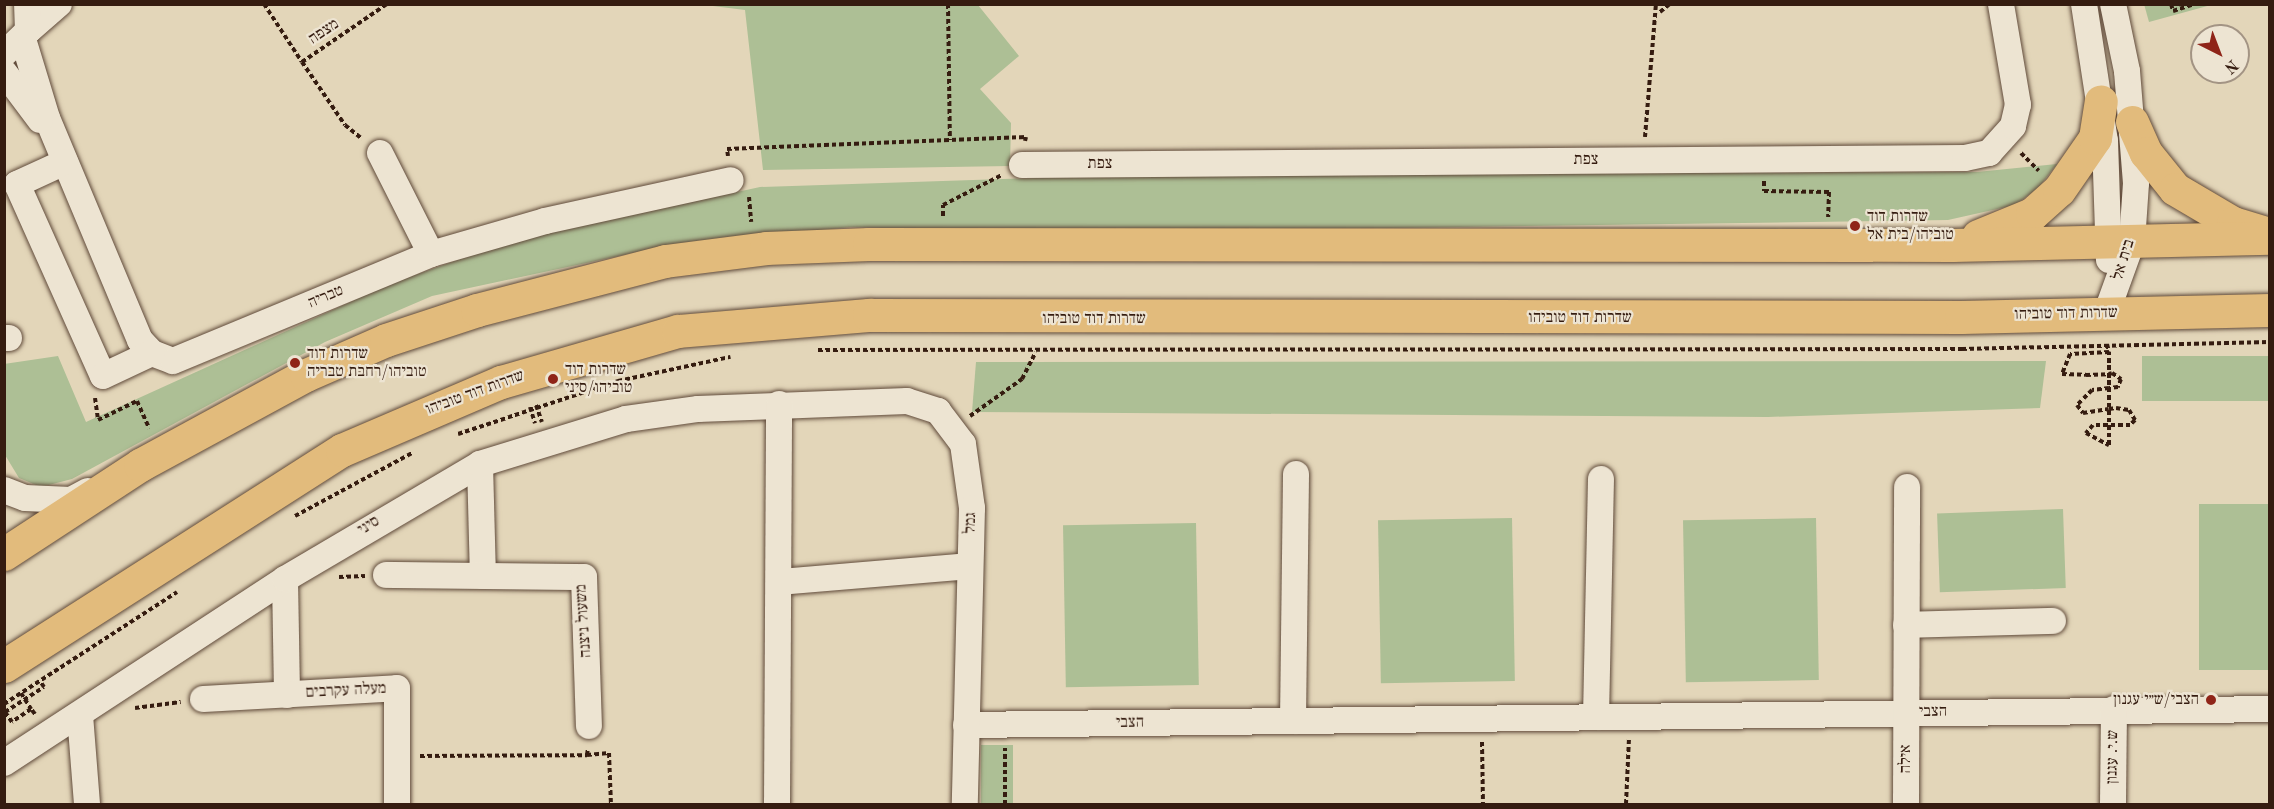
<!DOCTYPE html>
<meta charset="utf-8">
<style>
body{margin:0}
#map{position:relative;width:2274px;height:809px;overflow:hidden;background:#e3d6b9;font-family:"Old Standard TT","Frank Ruhl Libre",serif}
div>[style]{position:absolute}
.green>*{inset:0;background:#adbf95;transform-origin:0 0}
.path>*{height:4px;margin-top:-2px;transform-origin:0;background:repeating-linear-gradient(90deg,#351c10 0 4.5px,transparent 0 7.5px)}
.roads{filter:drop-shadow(0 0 2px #604a3a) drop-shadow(0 0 2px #604a3a)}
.minor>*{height:26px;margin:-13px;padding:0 13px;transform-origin:13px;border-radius:13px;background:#ede4d2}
.highway>*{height:33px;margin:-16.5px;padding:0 16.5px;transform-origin:16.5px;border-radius:16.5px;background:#e2bb7c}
.dots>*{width:16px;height:16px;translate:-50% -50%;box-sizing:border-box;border:3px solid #ede4d2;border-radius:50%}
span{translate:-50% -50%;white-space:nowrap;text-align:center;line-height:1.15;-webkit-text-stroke:4.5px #ede4d2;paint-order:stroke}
.street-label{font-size:16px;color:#351c10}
.poi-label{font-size:16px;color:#351c10}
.left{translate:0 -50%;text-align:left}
.right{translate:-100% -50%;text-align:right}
.frame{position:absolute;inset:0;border:6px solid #351c10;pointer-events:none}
.north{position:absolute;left:2190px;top:24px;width:60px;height:60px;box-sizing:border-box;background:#ede4d2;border:2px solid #a39484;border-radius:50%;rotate:138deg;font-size:16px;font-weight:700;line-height:24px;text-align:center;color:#351c10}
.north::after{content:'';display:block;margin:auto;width:21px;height:27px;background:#8f2418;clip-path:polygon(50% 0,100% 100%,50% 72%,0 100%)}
</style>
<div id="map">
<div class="green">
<div style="clip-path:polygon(2144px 4px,2211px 4px,2211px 5px,2149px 22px)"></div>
<div style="clip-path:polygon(705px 5px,978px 5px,1019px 56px,980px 89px,1011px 123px,1010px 166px,763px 170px,745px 10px)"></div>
<div style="clip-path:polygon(2057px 164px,2038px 188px,2015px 205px,1948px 220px,1046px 233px,851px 227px,661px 247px,432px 296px,325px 342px,72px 479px,41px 487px,19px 478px,5px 455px,4px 364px,58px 356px,86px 422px,390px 284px,508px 242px,760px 187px,1128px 175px,1977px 172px)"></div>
<div style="left:2269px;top:356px;width:45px;height:127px;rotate:90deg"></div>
<div style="clip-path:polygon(2046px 361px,2040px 408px,1768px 417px,972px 412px,976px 362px)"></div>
<div style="left:2269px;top:504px;width:166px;height:70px;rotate:90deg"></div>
<div style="left:2063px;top:509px;width:79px;height:126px;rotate:88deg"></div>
<div style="left:1512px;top:518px;width:163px;height:134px;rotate:89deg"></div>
<div style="left:1816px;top:518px;width:162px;height:133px;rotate:89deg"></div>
<div style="left:1196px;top:523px;width:162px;height:133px;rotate:89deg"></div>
<div style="left:1013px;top:745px;width:59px;height:32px;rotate:90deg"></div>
</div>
<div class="path">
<div style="left:264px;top:4px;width:69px;rotate:56.8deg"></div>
<div style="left:302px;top:62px;width:103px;rotate:-34.3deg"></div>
<div style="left:948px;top:4px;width:136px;rotate:89.2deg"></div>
<div style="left:2171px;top:4px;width:7px;rotate:74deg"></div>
<div style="left:2173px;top:11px;width:23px;rotate:-18deg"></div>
<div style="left:1660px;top:12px;width:13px;rotate:-39deg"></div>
<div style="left:302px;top:62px;width:76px;rotate:55.7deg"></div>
<div style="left:345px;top:125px;width:22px;rotate:39deg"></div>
<div style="left:1645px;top:137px;width:133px;rotate:-85.3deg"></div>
<div style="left:2021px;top:153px;width:25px;rotate:45deg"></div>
<div style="left:728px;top:156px;width:7px;rotate:-98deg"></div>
<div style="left:727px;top:149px;width:299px;rotate:-2.3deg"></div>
<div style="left:1026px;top:137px;width:4px;rotate:104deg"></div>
<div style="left:1764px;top:181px;width:10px;rotate:90deg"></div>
<div style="left:1764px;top:191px;width:65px;rotate:0.9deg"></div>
<div style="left:1829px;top:192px;width:25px;rotate:92deg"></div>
<div style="left:749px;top:197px;width:25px;rotate:85deg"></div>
<div style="left:943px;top:216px;width:11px;rotate:-90deg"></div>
<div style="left:943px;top:205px;width:66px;rotate:-27deg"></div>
<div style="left:2107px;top:344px;width:8px;rotate:76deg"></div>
<div style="left:2109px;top:352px;width:39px;rotate:177deg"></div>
<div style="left:2070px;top:354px;width:22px;rotate:112deg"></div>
<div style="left:2062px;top:374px;width:24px;rotate:2deg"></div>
<div style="left:2086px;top:375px;width:23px;rotate:-2deg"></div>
<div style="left:2109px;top:374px;width:3px;rotate:-18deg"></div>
<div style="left:2112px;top:373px;width:11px;rotate:34deg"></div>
<div style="left:2121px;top:379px;width:9px;rotate:111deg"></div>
<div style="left:2118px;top:387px;width:9px;rotate:174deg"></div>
<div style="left:2109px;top:388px;width:17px;rotate:173deg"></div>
<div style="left:2092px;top:390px;width:21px;rotate:135deg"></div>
<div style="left:2077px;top:405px;width:10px;rotate:53deg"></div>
<div style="left:2083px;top:413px;width:26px;rotate:-9deg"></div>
<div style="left:2109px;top:409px;width:7px;rotate:-8deg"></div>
<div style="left:2116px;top:408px;width:13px;rotate:9deg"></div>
<div style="left:2129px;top:410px;width:12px;rotate:59deg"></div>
<div style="left:2135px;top:420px;width:7px;rotate:135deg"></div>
<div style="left:2130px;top:425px;width:37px;rotate:180deg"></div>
<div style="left:2093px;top:425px;width:11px;rotate:131deg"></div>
<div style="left:2086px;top:433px;width:26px;rotate:28deg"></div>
<div style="left:2109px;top:445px;width:93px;rotate:-90deg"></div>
<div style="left:818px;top:350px;width:1144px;rotate:-0.05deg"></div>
<div style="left:1962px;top:349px;width:308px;rotate:-1.3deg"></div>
<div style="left:95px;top:398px;width:22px;rotate:82deg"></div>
<div style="left:98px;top:420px;width:43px;rotate:-26deg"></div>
<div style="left:137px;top:401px;width:30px;rotate:66deg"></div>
<div style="left:536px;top:405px;width:18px;rotate:71deg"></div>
<div style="left:530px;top:407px;width:17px;rotate:73deg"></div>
<div style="left:970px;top:416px;width:64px;rotate:-35.4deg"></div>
<div style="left:1022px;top:379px;width:30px;rotate:-63deg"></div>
<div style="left:458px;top:434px;width:169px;rotate:-18.3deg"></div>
<div style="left:618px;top:381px;width:115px;rotate:-12.1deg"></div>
<div style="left:295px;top:516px;width:133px;rotate:-28.3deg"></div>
<div style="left:339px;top:577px;width:26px;rotate:-2deg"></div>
<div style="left:21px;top:693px;width:19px;rotate:58deg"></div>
<div style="left:4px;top:704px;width:206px;rotate:-32.9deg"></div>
<div style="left:135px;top:708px;width:46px;rotate:-7.4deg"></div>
<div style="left:35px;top:714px;width:6px;rotate:-129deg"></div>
<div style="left:31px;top:709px;width:23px;rotate:146deg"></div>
<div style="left:12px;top:722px;width:12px;rotate:-125deg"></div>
<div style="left:5px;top:712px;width:46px;rotate:-32.7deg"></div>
<div style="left:44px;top:687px;width:7px;rotate:-124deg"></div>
<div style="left:1482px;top:742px;width:62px;rotate:89.1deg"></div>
<div style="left:587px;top:755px;width:22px;rotate:-5deg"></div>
<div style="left:609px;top:753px;width:51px;rotate:87.8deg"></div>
<div style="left:420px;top:756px;width:167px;rotate:-0.3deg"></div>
<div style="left:587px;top:755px;width:7px;rotate:-82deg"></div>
<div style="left:1005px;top:804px;width:56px;rotate:-90deg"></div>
<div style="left:1626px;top:804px;width:65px;rotate:-87.4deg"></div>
</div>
<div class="roads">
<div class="minor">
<div style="left:2084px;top:4px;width:139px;rotate:81.3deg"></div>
<div style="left:2105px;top:141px;width:119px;rotate:88.1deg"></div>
<div style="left:28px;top:31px;width:41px;rotate:-41.1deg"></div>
<div style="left:23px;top:39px;width:83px;rotate:73.1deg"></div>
<div style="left:47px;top:118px;width:241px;rotate:67.3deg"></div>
<div style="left:140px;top:340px;width:18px;rotate:47deg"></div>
<div style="left:152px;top:353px;width:22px;rotate:21deg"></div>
<div style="left:173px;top:361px;width:279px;rotate:-22.5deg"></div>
<div style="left:431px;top:254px;width:119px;rotate:-16.1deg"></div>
<div style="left:545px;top:221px;width:190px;rotate:-12.4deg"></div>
<div style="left:4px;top:54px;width:33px;rotate:-44deg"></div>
<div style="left:28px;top:31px;width:27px;rotate:-92deg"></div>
<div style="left:4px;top:72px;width:60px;rotate:53.1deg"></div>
<div style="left:380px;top:153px;width:113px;rotate:63.2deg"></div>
<div style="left:65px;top:162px;width:53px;rotate:155.4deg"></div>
<div style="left:17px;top:184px;width:210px;rotate:65.9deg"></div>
<div style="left:103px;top:376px;width:54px;rotate:-25.1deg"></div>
<div style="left:1022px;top:165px;width:943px;rotate:-0.43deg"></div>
<div style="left:1965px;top:158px;width:25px;rotate:-12deg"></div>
<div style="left:1989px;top:153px;width:36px;rotate:-48deg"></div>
<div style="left:2013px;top:126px;width:22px;rotate:-77deg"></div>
<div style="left:2018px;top:105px;width:102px;rotate:-99.6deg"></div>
<div style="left:2106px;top:314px;width:77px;rotate:-70.1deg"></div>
<div style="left:2132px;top:242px;width:59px;rotate:-86.1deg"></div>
<div style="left:2136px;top:183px;width:112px;rotate:-94.6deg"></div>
<div style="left:2127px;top:71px;width:68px;rotate:-101.8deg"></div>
<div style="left:4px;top:338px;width:5px"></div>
<div style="left:480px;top:464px;width:112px;rotate:88.5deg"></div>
<div style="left:4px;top:490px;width:22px;rotate:21deg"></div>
<div style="left:25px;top:498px;width:46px;rotate:2.5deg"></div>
<div style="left:71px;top:500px;width:19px;rotate:-28deg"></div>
<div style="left:386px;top:575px;width:198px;rotate:0.6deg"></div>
<div style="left:584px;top:577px;width:149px;rotate:88.1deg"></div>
<div style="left:285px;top:579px;width:116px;rotate:89deg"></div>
<div style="left:779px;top:582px;width:191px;rotate:-4.8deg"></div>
<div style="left:1906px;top:625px;width:147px;rotate:-1.6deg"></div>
<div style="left:203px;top:699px;width:194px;rotate:-3.2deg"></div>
<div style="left:397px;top:688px;width:116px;rotate:90deg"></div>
<div style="left:80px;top:715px;width:89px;rotate:85.5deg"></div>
<div style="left:1596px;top:717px;width:238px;rotate:-88.8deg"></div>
<div style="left:1293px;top:721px;width:247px;rotate:-89.3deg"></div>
<div style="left:966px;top:725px;width:1304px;rotate:-0.7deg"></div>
<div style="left:4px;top:763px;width:336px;rotate:-33.2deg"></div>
<div style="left:285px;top:579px;width:226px;rotate:-30.5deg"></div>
<div style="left:480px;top:464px;width:153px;rotate:-17.1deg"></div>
<div style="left:626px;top:419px;width:73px;rotate:-7.9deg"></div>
<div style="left:698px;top:409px;width:209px;rotate:-2.2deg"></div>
<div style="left:907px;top:401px;width:33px;rotate:18deg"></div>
<div style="left:938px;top:411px;width:41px;rotate:52.9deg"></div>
<div style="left:963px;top:444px;width:65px;rotate:82deg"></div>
<div style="left:972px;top:508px;width:296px;rotate:91.4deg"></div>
<div style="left:777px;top:804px;width:400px;rotate:-89.7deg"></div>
<div style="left:1906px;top:804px;width:317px;rotate:-89.8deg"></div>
<div style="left:2113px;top:804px;width:95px;rotate:-89.4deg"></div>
</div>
<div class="highway">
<div style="left:2132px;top:122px;width:34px;rotate:66deg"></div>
<div style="left:2146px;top:153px;width:46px;rotate:51.1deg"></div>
<div style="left:2175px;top:189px;width:67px;rotate:30.4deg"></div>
<div style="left:2233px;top:223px;width:30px;rotate:17deg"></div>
<div style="left:1978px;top:236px;width:58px;rotate:-22.2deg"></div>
<div style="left:2032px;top:214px;width:36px;rotate:-42deg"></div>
<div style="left:2059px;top:190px;width:63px;rotate:-55.3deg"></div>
<div style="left:2095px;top:138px;width:37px;rotate:-81deg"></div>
<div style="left:4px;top:554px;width:163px;rotate:-33.2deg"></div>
<div style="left:140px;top:465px;width:189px;rotate:-28.5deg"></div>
<div style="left:306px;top:375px;width:87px;rotate:-23.6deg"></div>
<div style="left:386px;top:340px;width:96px;rotate:-18.2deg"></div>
<div style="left:477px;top:310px;width:194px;rotate:-14.6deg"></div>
<div style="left:665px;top:261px;width:102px;rotate:-7.3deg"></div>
<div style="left:766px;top:248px;width:103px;rotate:-2.2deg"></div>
<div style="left:869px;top:244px;width:1083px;rotate:0.05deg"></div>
<div style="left:1952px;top:245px;width:318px;rotate:-1.3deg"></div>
<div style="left:4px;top:666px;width:401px;rotate:-32.6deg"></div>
<div style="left:342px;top:450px;width:173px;rotate:-23.2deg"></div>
<div style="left:501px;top:382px;width:184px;rotate:-16.1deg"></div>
<div style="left:678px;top:331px;width:192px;rotate:-4.8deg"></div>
<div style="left:869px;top:315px;width:1092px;rotate:0.1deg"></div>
<div style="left:1961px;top:317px;width:309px;rotate:-1.3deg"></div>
</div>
</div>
<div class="dots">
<div style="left:1855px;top:226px;background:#8f2418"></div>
<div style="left:295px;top:363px;background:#8f2418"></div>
<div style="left:553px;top:379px;background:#8f2418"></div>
<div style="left:2211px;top:700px;background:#8f2418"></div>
</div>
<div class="street-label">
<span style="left:324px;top:32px;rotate:-34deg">מצפה</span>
<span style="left:1586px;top:160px">צפת</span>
<span style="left:1100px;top:164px">צפת</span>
<span style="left:2124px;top:260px;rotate:-73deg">בית אל</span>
<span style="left:326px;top:297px;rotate:-23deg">טבריה</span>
<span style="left:2066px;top:314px;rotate:-1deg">שדרות דוד טוביהו</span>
<span style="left:1580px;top:318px">שדרות דוד טוביהו</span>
<span style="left:1094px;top:319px">שדרות דוד טוביהו</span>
<span style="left:475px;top:393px;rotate:-20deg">שדרות דוד טוביהו</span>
<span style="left:971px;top:523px;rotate:-88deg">גמל</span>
<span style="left:369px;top:526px;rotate:-32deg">סיני</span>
<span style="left:584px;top:621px;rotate:-94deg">משעול ניצנה</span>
<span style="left:346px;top:691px;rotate:-3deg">מעלה עקרבים</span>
<span style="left:1933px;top:712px;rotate:-1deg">הצבי</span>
<span style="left:1130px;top:723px;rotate:-1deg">הצבי</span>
<span style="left:2113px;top:757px;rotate:-89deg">ש.י. עגנון</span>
<span style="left:1906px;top:759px;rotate:-90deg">אילה</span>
</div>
<div class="poi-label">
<span class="left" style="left:1867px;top:226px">שדרות דוד<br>טוביהו/בית אל</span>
<span class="left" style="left:307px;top:363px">שדרות דוד<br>טוביהו/רחבת טבריה</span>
<span class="left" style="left:565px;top:379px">שדרות דוד<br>טוביהו/סיני</span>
<span class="right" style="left:2199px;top:700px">הצבי/ש״י עגנון</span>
</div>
<div class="frame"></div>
<div class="north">N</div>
</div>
